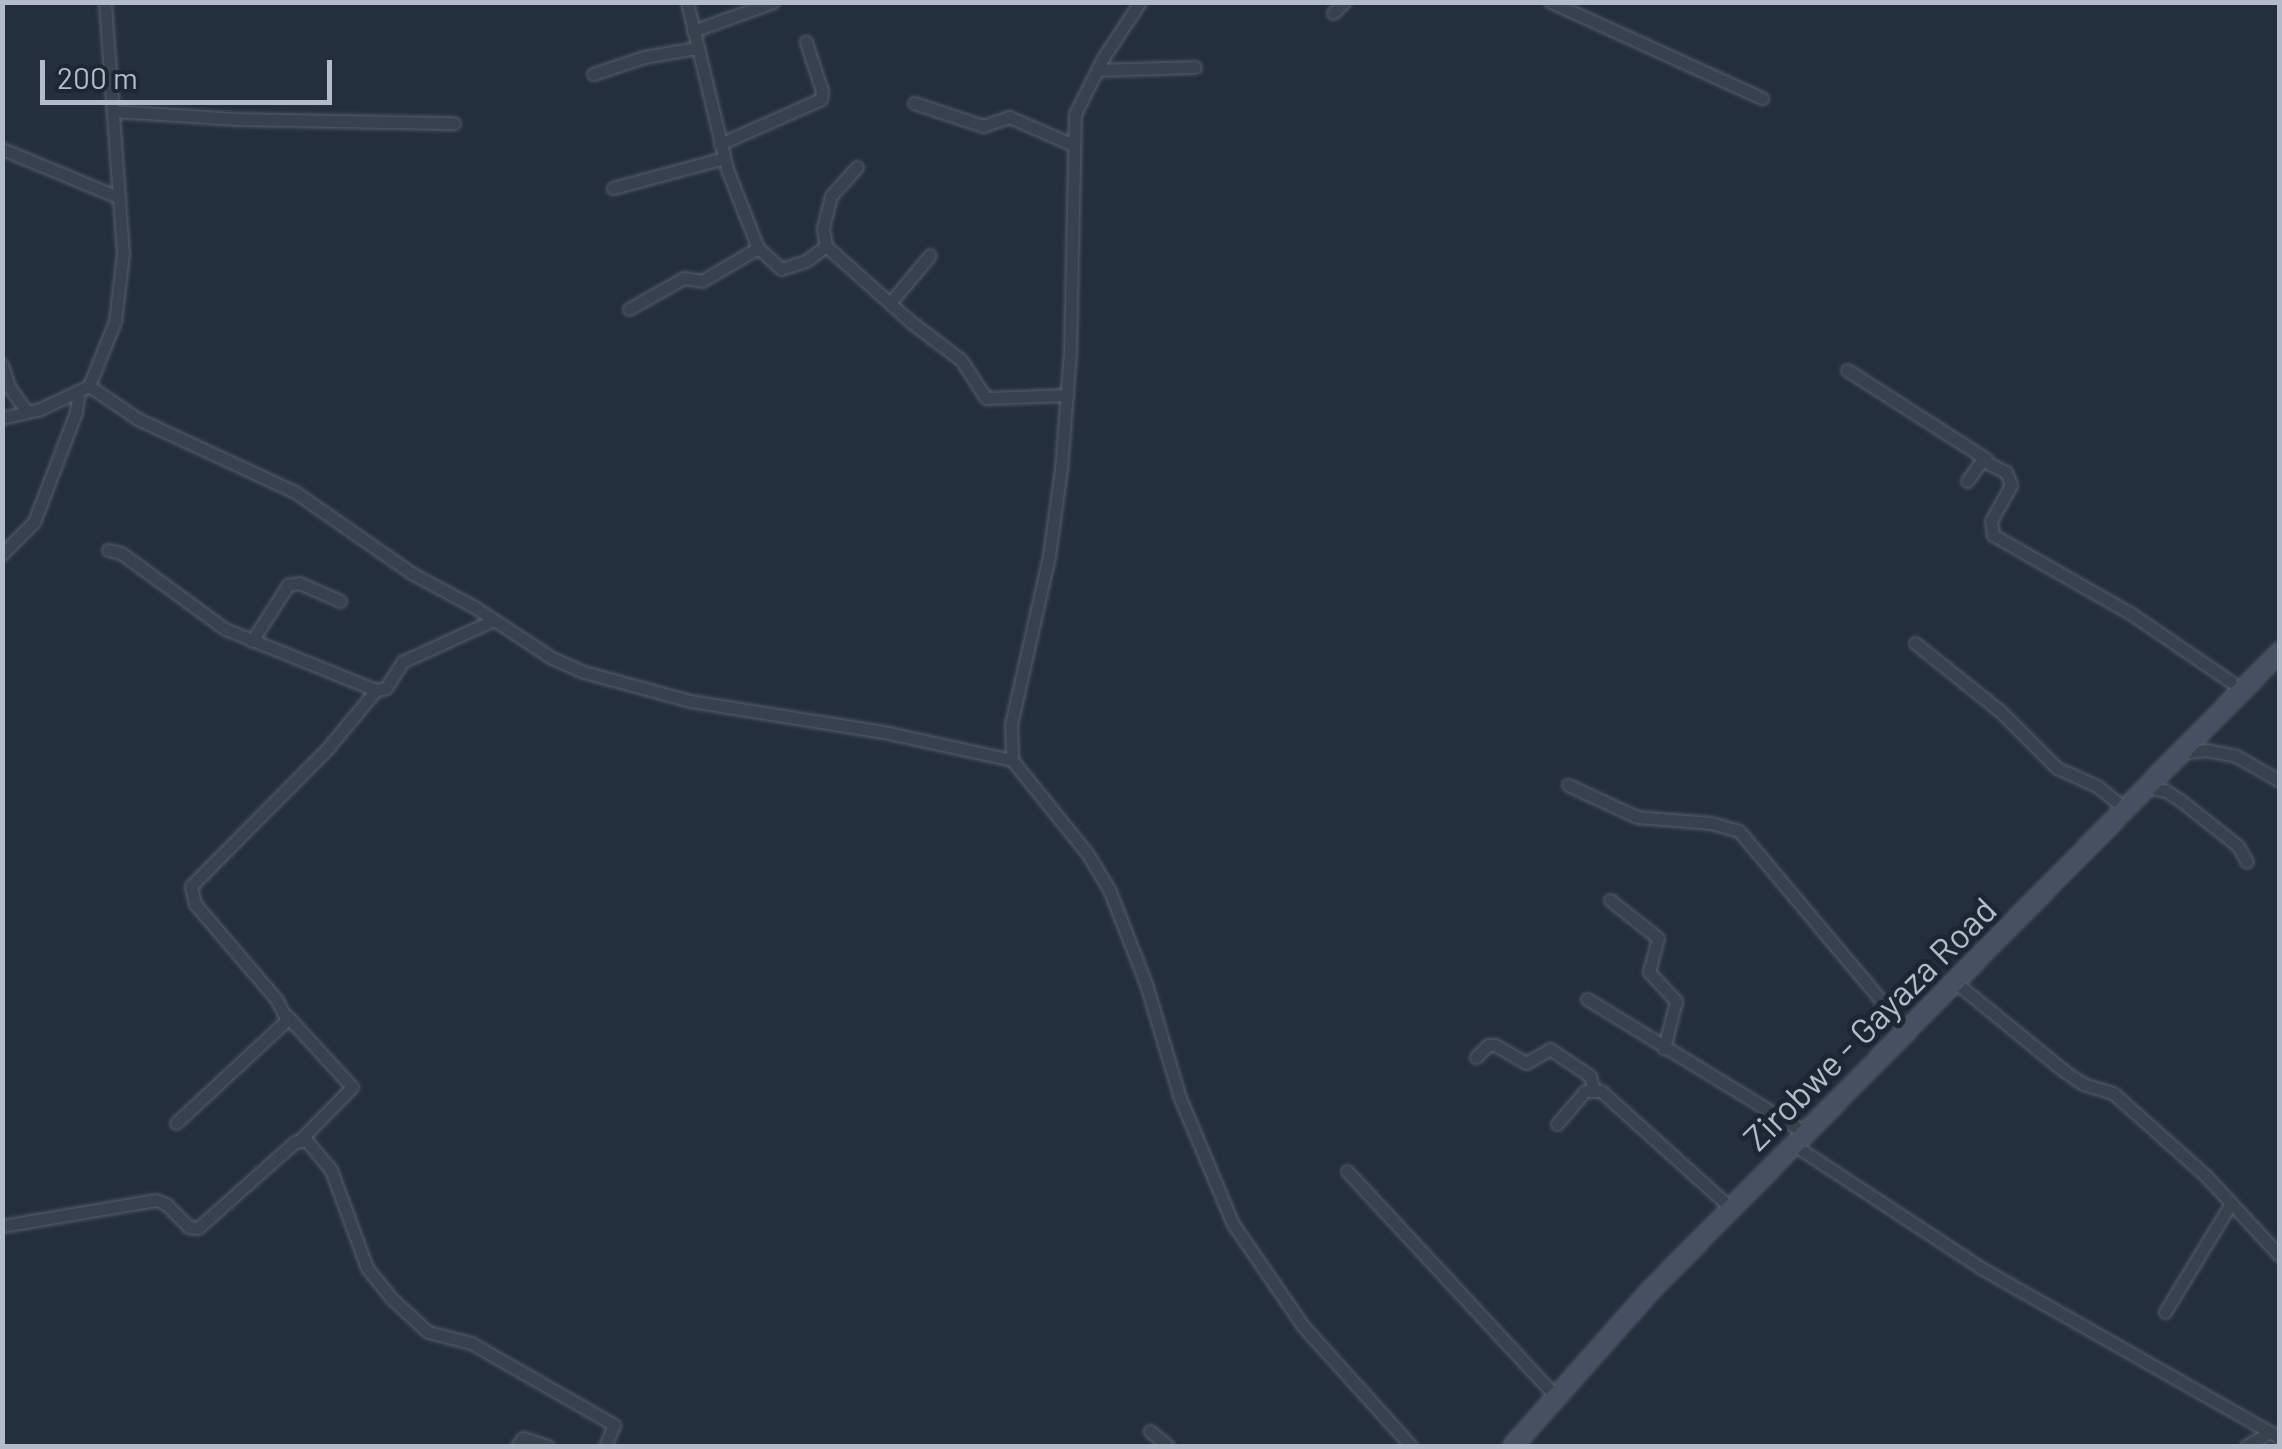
<!DOCTYPE html>
<style>
body{margin:0}
#map{position:relative;width:2282px;height:1449px;overflow:hidden;background:#242f3e;font-family:Barlow,sans-serif}
div>[style]{position:absolute}
.roads{filter:drop-shadow(0 0 2px #565f6c) drop-shadow(0 0 2px #565f6c)}
.street>*{height:11px;margin:-5.5px;padding:0 5.5px;transform-origin:5.5px;border-radius:5.5px;background:#38414e}
.secondary>*{height:18px;margin:-9px;padding:0 9px;transform-origin:9px;border-radius:9px;background:#465061}
span{translate:-50% -50%;white-space:nowrap;text-align:center;line-height:1.15;-webkit-text-stroke:10px #1d2633;paint-order:stroke}
.street-label{font-size:35px;color:#b4bcc9}
.frame{position:absolute;inset:0;border:5px solid #b4bcc9;pointer-events:none}
.scale{position:absolute;left:40px;top:60px;width:292px;height:45px;box-sizing:border-box;border:5px solid #b4bcc9;border-top:0;padding-left:12px;font-size:30px;line-height:35px;white-space:nowrap;color:#b4bcc9;-webkit-text-stroke:8px #1d2633;paint-order:stroke}
</style>
<div id="map">
<div class="roads">
<div class="street">
<div style="left:687px;top:2px;width:172px;rotate:76.5deg"></div>
<div style="left:727px;top:169px;width:85px;rotate:68.6deg"></div>
<div style="left:758px;top:248px;width:31px;rotate:42deg"></div>
<div style="left:781px;top:269px;width:26px;rotate:-18deg"></div>
<div style="left:806px;top:261px;width:25px;rotate:-37deg"></div>
<div style="left:1140px;top:2px;width:67px;rotate:123.5deg"></div>
<div style="left:1103px;top:58px;width:63px;rotate:116.6deg"></div>
<div style="left:1075px;top:114px;width:238px;rotate:91.2deg"></div>
<div style="left:1070px;top:352px;width:117px;rotate:94.4deg"></div>
<div style="left:1061px;top:469px;width:88px;rotate:97.9deg"></div>
<div style="left:1049px;top:556px;width:172px;rotate:102.7deg"></div>
<div style="left:1011px;top:724px;width:36px;rotate:88deg"></div>
<div style="left:1012px;top:760px;width:119px;rotate:51.1deg"></div>
<div style="left:1087px;top:853px;width:42px;rotate:58.6deg"></div>
<div style="left:1109px;top:889px;width:102px;rotate:68.7deg"></div>
<div style="left:1146px;top:984px;width:119px;rotate:73.4deg"></div>
<div style="left:1180px;top:1098px;width:137px;rotate:67.2deg"></div>
<div style="left:1233px;top:1224px;width:124px;rotate:55.5deg"></div>
<div style="left:1303px;top:1326px;width:161px;rotate:48deg"></div>
<div style="left:1551px;top:2px;width:232px;rotate:24.5deg"></div>
<div style="left:1333px;top:13px;width:16px;rotate:-45deg"></div>
<div style="left:693px;top:31px;width:85px;rotate:-19.9deg"></div>
<div style="left:1097px;top:70px;width:98px;rotate:-1.8deg"></div>
<div style="left:593px;top:74px;width:54px;rotate:-18.4deg"></div>
<div style="left:644px;top:57px;width:53px;rotate:-9.8deg"></div>
<div style="left:914px;top:103px;width:73px;rotate:18.4deg"></div>
<div style="left:983px;top:126px;width:28px;rotate:-19deg"></div>
<div style="left:1009px;top:117px;width:68px;rotate:23.5deg"></div>
<div style="left:114px;top:111px;width:123px;rotate:3.7deg"></div>
<div style="left:237px;top:119px;width:217px;rotate:1.1deg"></div>
<div style="left:720px;top:144px;width:111px;rotate:-24deg"></div>
<div style="left:821px;top:99px;width:8px;rotate:-83deg"></div>
<div style="left:822px;top:91px;width:52px;rotate:-108.1deg"></div>
<div style="left:2px;top:149px;width:126px;rotate:22.5deg"></div>
<div style="left:857px;top:167px;width:39px;rotate:132deg"></div>
<div style="left:831px;top:196px;width:34px;rotate:104deg"></div>
<div style="left:823px;top:229px;width:17px;rotate:80deg"></div>
<div style="left:826px;top:246px;width:114px;rotate:41.8deg"></div>
<div style="left:911px;top:322px;width:63px;rotate:37.2deg"></div>
<div style="left:961px;top:360px;width:45px;rotate:56.7deg"></div>
<div style="left:986px;top:398px;width:81px;rotate:-2.1deg"></div>
<div style="left:613px;top:188px;width:115px;rotate:-15.1deg"></div>
<div style="left:890px;top:303px;width:62px;rotate:-50.2deg"></div>
<div style="left:629px;top:309px;width:63px;rotate:-29.4deg"></div>
<div style="left:684px;top:278px;width:18px;rotate:9deg"></div>
<div style="left:702px;top:281px;width:65px;rotate:-30.5deg"></div>
<div style="left:2px;top:365px;width:23px;rotate:72deg"></div>
<div style="left:9px;top:387px;width:31px;rotate:54deg"></div>
<div style="left:1847px;top:370px;width:165px;rotate:32.6deg"></div>
<div style="left:89px;top:386px;width:59px;rotate:34deg"></div>
<div style="left:138px;top:419px;width:173px;rotate:24.9deg"></div>
<div style="left:295px;top:492px;width:144px;rotate:34.8deg"></div>
<div style="left:413px;top:574px;width:68px;rotate:28.1deg"></div>
<div style="left:473px;top:606px;width:95px;rotate:33.4deg"></div>
<div style="left:552px;top:658px;width:35px;rotate:24deg"></div>
<div style="left:584px;top:672px;width:110px;rotate:15.3deg"></div>
<div style="left:690px;top:701px;width:196px;rotate:9.1deg"></div>
<div style="left:884px;top:732px;width:131px;rotate:12.3deg"></div>
<div style="left:2px;top:418px;width:37px;rotate:-13deg"></div>
<div style="left:38px;top:410px;width:56px;rotate:-25.2deg"></div>
<div style="left:89px;top:386px;width:70px;rotate:-68.2deg"></div>
<div style="left:115px;top:321px;width:67px;rotate:-83.2deg"></div>
<div style="left:123px;top:254px;width:253px;rotate:-94.1deg"></div>
<div style="left:1967px;top:481px;width:26px;rotate:-54deg"></div>
<div style="left:1982px;top:460px;width:27px;rotate:27deg"></div>
<div style="left:2006px;top:472px;width:14px;rotate:69deg"></div>
<div style="left:2011px;top:485px;width:41px;rotate:119.1deg"></div>
<div style="left:1991px;top:521px;width:14px;rotate:82deg"></div>
<div style="left:1993px;top:535px;width:158px;rotate:29.7deg"></div>
<div style="left:2130px;top:613px;width:122px;rotate:34.3deg"></div>
<div style="left:108px;top:550px;width:13px;rotate:13deg"></div>
<div style="left:121px;top:553px;width:129px;rotate:36.2deg"></div>
<div style="left:225px;top:629px;width:163px;rotate:22deg"></div>
<div style="left:2px;top:554px;width:45px;rotate:-45deg"></div>
<div style="left:34px;top:522px;width:118px;rotate:-69.1deg"></div>
<div style="left:76px;top:412px;width:21px;rotate:-82deg"></div>
<div style="left:252px;top:641px;width:67px;rotate:-57.3deg"></div>
<div style="left:288px;top:585px;width:11px;rotate:-10deg"></div>
<div style="left:299px;top:583px;width:45px;rotate:23.7deg"></div>
<div style="left:1915px;top:643px;width:109px;rotate:38.7deg"></div>
<div style="left:2000px;top:711px;width:81px;rotate:45deg"></div>
<div style="left:2057px;top:768px;width:44px;rotate:24.2deg"></div>
<div style="left:2097px;top:786px;width:36px;rotate:39deg"></div>
<div style="left:2179px;top:753px;width:27px;rotate:-6deg"></div>
<div style="left:2206px;top:750px;width:31px;rotate:11deg"></div>
<div style="left:2236px;top:756px;width:51px;rotate:29.6deg"></div>
<div style="left:1568px;top:785px;width:76px;rotate:24.9deg"></div>
<div style="left:1637px;top:817px;width:74px;rotate:4.6deg"></div>
<div style="left:1711px;top:823px;width:29px;rotate:16deg"></div>
<div style="left:1739px;top:831px;width:260px;rotate:50deg"></div>
<div style="left:2146px;top:787px;width:20px;rotate:11deg"></div>
<div style="left:2166px;top:791px;width:17px;rotate:33deg"></div>
<div style="left:2180px;top:800px;width:74px;rotate:38.4deg"></div>
<div style="left:2238px;top:846px;width:18px;rotate:61deg"></div>
<div style="left:1610px;top:900px;width:61px;rotate:38.4deg"></div>
<div style="left:1658px;top:938px;width:35px;rotate:105deg"></div>
<div style="left:1649px;top:972px;width:40px;rotate:47deg"></div>
<div style="left:1676px;top:1001px;width:49px;rotate:104.3deg"></div>
<div style="left:1955px;top:982px;width:141px;rotate:39.2deg"></div>
<div style="left:2064px;top:1071px;width:23px;rotate:34deg"></div>
<div style="left:2083px;top:1084px;width:31px;rotate:17deg"></div>
<div style="left:2113px;top:1093px;width:125px;rotate:41.7deg"></div>
<div style="left:2206px;top:1176px;width:109px;rotate:47.2deg"></div>
<div style="left:1587px;top:999px;width:257px;rotate:31.5deg"></div>
<div style="left:287px;top:1016px;width:96px;rotate:47.5deg"></div>
<div style="left:352px;top:1087px;width:73px;rotate:134.4deg"></div>
<div style="left:1476px;top:1057px;width:17px;rotate:-45deg"></div>
<div style="left:1488px;top:1045px;width:7px"></div>
<div style="left:1495px;top:1045px;width:36px;rotate:30deg"></div>
<div style="left:1526px;top:1063px;width:28px;rotate:-30deg"></div>
<div style="left:1550px;top:1049px;width:48px;rotate:34deg"></div>
<div style="left:1590px;top:1076px;width:12px;rotate:76deg"></div>
<div style="left:176px;top:1123px;width:151px;rotate:-42.9deg"></div>
<div style="left:287px;top:1020px;width:22px;rotate:-117deg"></div>
<div style="left:277px;top:1000px;width:126px;rotate:-130.5deg"></div>
<div style="left:195px;top:904px;width:18px;rotate:-103deg"></div>
<div style="left:191px;top:886px;width:193px;rotate:-45.2deg"></div>
<div style="left:327px;top:749px;width:77px;rotate:-50.3deg"></div>
<div style="left:376px;top:690px;width:10px;rotate:-11deg"></div>
<div style="left:386px;top:688px;width:31px;rotate:-58deg"></div>
<div style="left:402px;top:662px;width:101px;rotate:-24.5deg"></div>
<div style="left:1557px;top:1124px;width:43px;rotate:-49.7deg"></div>
<div style="left:1585px;top:1091px;width:16px"></div>
<div style="left:1601px;top:1091px;width:175px;rotate:42deg"></div>
<div style="left:1794px;top:1145px;width:224px;rotate:33.3deg"></div>
<div style="left:1981px;top:1268px;width:332px;rotate:29.6deg"></div>
<div style="left:1347px;top:1171px;width:306px;rotate:47.2deg"></div>
<div style="left:2px;top:1226px;width:156px;rotate:-9.6deg"></div>
<div style="left:156px;top:1200px;width:11px;rotate:22deg"></div>
<div style="left:166px;top:1204px;width:33px;rotate:45deg"></div>
<div style="left:189px;top:1227px;width:9px;rotate:6deg"></div>
<div style="left:198px;top:1228px;width:130px;rotate:-41.6deg"></div>
<div style="left:295px;top:1142px;width:11px;rotate:-10deg"></div>
<div style="left:306px;top:1140px;width:39px;rotate:50deg"></div>
<div style="left:331px;top:1170px;width:104px;rotate:69.8deg"></div>
<div style="left:367px;top:1268px;width:38px;rotate:51deg"></div>
<div style="left:391px;top:1298px;width:50px;rotate:42.6deg"></div>
<div style="left:428px;top:1332px;width:44px;rotate:14.3deg"></div>
<div style="left:471px;top:1343px;width:165px;rotate:29.8deg"></div>
<div style="left:614px;top:1425px;width:23px;rotate:113deg"></div>
<div style="left:2165px;top:1312px;width:125px;rotate:-58.7deg"></div>
<div style="left:1150px;top:1431px;width:23px;rotate:40deg"></div>
<div style="left:517px;top:1446px;width:10px;rotate:-53deg"></div>
<div style="left:523px;top:1438px;width:26px;rotate:18deg"></div>
<div style="left:2246px;top:1446px;width:28px;rotate:-30deg"></div>
<div style="left:2270px;top:1432px;width:12px;rotate:31deg"></div>
</div>
<div class="secondary">
<div style="left:1513px;top:1446px;width:210px;rotate:-48.5deg"></div>
<div style="left:1652px;top:1289px;width:895px;rotate:-45.41deg"></div>
</div>
</div>
<div class="street-label">
<span style="left:1869px;top:1023px;rotate:-45deg">Zirobwe - Gayaza Road</span>
</div>
<div class="frame"></div>
<div class="scale">200 m</div>
</div>
